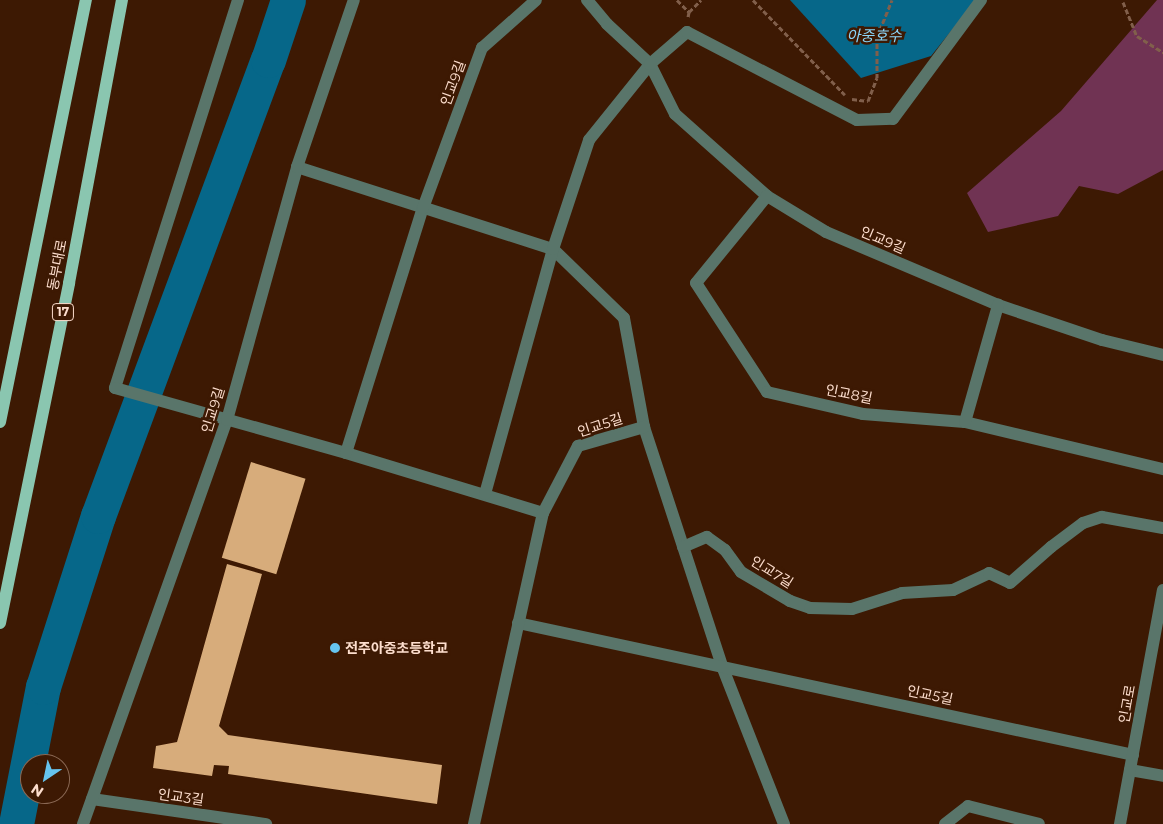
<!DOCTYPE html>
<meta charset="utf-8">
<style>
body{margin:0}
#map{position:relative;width:1163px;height:824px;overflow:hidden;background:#3d1903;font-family:Montserrat,"Noto Sans KR",sans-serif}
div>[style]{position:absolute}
.green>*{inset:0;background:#703353}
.water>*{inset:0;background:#066789}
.river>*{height:35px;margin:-17.5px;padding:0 17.5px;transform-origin:17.5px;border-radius:17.5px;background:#066789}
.building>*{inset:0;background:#d7ac7b;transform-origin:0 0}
.path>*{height:3px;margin-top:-1.5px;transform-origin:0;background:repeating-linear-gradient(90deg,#815f4b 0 5px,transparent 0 7.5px)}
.minor>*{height:12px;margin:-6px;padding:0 6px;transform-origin:6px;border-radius:6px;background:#59756a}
.major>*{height:12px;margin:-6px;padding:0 6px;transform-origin:6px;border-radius:6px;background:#8ac6b0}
.dots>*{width:14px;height:14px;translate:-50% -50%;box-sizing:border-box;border:2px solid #3d1903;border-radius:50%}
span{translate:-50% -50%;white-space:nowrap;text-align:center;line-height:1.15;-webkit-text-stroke:5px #3d1903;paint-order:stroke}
.shield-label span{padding:1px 4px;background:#3d1903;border:1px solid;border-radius:4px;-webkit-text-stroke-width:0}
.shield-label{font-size:12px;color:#fddece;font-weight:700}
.street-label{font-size:14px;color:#fddece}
.poi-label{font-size:14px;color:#fddece;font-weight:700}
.left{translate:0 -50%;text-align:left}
.water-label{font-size:15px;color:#8bd5f8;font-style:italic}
.north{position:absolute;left:20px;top:754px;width:50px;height:50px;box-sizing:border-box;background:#3d1903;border:1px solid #8a6854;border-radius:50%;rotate:214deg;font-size:14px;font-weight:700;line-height:20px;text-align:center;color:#fddece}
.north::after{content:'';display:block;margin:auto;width:18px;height:22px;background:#66c4ef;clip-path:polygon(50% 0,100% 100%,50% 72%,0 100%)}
</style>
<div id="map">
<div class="green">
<div style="clip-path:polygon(1157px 0,1163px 0,1163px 170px,1118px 194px,1079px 186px,1058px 216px,988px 232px,967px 193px,1061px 111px)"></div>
</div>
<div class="water">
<div style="clip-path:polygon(790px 0,976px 0,931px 56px,861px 78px)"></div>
</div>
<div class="river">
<div style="left:16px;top:824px;width:140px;rotate:-78.9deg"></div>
<div style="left:43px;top:687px;width:180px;rotate:-72.2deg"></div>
<div style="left:98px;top:516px;width:487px;rotate:-69.6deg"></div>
<div style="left:268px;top:60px;width:63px;rotate:-71.6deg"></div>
</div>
<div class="building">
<div style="left:251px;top:462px;width:57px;height:100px;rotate:17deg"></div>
<div style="clip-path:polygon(227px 564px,262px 574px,219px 726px,228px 735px,442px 765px,437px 804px,228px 774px,229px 766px,214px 765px,212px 776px,153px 768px,156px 746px,177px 742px)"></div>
</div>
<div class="path">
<div style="left:677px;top:0;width:17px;rotate:45deg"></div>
<div style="left:689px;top:12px;width:5px;rotate:101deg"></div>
<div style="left:753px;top:0;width:132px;rotate:45.9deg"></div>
<div style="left:1123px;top:2px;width:37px;rotate:68deg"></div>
<div style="left:1137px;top:36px;width:31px;rotate:32deg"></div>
<div style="left:689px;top:12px;width:17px;rotate:-45deg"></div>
<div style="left:852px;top:99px;width:16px;rotate:7deg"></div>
<div style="left:868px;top:101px;width:25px;rotate:-69deg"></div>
<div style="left:877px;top:78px;width:41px;rotate:-90deg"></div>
<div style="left:877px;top:37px;width:40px;rotate:-68deg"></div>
</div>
<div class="minor">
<div style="left:238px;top:0;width:407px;rotate:107.6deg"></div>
<div style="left:115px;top:388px;width:240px;rotate:15.7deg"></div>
<div style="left:346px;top:453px;width:206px;rotate:16.9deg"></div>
<div style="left:587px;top:0;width:31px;rotate:50deg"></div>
<div style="left:607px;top:24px;width:59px;rotate:42.9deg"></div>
<div style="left:650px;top:64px;width:56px;rotate:63.4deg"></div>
<div style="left:675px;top:114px;width:123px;rotate:41.7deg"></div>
<div style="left:767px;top:196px;width:69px;rotate:31.4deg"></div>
<div style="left:826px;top:232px;width:187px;rotate:23deg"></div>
<div style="left:998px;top:305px;width:110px;rotate:18.6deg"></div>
<div style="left:1102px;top:340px;width:63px;rotate:13.8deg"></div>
<div style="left:297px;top:167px;width:269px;rotate:17.8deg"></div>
<div style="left:553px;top:249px;width:99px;rotate:44.2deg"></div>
<div style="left:624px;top:318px;width:111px;rotate:79.6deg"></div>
<div style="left:644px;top:427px;width:251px;rotate:71.9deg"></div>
<div style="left:722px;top:666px;width:170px;rotate:68.6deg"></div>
<div style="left:767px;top:196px;width:112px;rotate:129.2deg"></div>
<div style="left:696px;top:283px;width:130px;rotate:56.9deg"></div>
<div style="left:767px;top:392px;width:98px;rotate:12.9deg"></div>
<div style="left:863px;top:414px;width:102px;rotate:4.5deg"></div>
<div style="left:965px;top:422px;width:204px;rotate:13.4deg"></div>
<div style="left:965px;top:422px;width:122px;rotate:-74.2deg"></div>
<div style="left:346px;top:453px;width:257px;rotate:-72.6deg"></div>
<div style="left:423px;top:208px;width:171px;rotate:-69.8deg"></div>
<div style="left:482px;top:48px;width:72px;rotate:-41.6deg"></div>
<div style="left:485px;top:494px;width:254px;rotate:-74.5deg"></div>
<div style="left:553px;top:249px;width:115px;rotate:-71.7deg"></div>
<div style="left:589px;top:140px;width:97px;rotate:-51.2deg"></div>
<div style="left:650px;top:64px;width:49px;rotate:-40.9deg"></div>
<div style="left:687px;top:32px;width:191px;rotate:27.4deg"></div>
<div style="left:857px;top:120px;width:36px;rotate:-2deg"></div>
<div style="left:893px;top:119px;width:148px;rotate:-53.5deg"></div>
<div style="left:683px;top:547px;width:26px;rotate:-23deg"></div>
<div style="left:707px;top:537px;width:22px;rotate:36deg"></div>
<div style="left:725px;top:550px;width:27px;rotate:54deg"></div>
<div style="left:741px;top:572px;width:57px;rotate:30.6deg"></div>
<div style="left:790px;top:601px;width:21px;rotate:19deg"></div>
<div style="left:810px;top:608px;width:42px;rotate:1.4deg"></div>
<div style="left:852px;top:609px;width:52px;rotate:-17.7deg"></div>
<div style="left:902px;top:593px;width:51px;rotate:-3.4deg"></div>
<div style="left:953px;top:590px;width:40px;rotate:-25deg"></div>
<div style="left:989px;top:573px;width:23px;rotate:25deg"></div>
<div style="left:1010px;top:583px;width:55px;rotate:-41.3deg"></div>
<div style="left:1051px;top:547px;width:40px;rotate:-37deg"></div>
<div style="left:1083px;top:523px;width:20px;rotate:-18deg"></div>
<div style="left:1102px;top:517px;width:62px;rotate:10.2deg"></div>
<div style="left:518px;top:623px;width:629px;rotate:12.11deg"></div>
<div style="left:1130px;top:770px;width:34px;rotate:10deg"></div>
<div style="left:92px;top:799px;width:176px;rotate:8.2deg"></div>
<div style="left:83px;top:824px;width:429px;rotate:-70.4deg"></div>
<div style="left:227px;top:420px;width:263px;rotate:-74.5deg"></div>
<div style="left:297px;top:167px;width:176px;rotate:-71.2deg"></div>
<div style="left:474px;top:824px;width:319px;rotate:-77.5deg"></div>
<div style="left:543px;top:513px;width:76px;rotate:-62.4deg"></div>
<div style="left:578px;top:446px;width:69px;rotate:-16.1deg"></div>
<div style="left:945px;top:824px;width:29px;rotate:-38deg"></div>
<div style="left:968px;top:806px;width:73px;rotate:14.2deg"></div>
<div style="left:1120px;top:824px;width:238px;rotate:-79.6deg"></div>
</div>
<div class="major">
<div style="left:0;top:422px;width:431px;rotate:-78.5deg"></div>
<div style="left:0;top:623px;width:347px;rotate:-78.5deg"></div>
<div style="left:69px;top:283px;width:288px;rotate:-79.4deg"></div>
</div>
<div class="dots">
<div style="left:335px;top:648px;background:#66c4ef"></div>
</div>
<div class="shield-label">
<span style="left:63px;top:312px">17</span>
</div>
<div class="street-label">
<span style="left:453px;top:83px;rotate:-70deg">인교9길</span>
<span style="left:883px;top:240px;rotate:23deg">인교9길</span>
<span style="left:57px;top:265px;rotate:-79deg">동부대로</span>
<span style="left:849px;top:394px;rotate:11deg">인교8길</span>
<span style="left:213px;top:410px;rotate:-73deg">인교9길</span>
<span style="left:600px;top:425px;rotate:-18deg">인교5길</span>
<span style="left:772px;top:572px;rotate:32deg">인교7길</span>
<span style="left:930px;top:695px;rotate:12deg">인교5길</span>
<span style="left:1127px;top:704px;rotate:-80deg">인교로</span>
<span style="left:181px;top:797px;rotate:8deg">인교3길</span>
</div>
<div class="poi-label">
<span class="left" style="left:345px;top:648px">전주아중초등학교</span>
</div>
<div class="water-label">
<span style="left:874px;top:36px">아중호수</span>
</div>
<div class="north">N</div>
</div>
